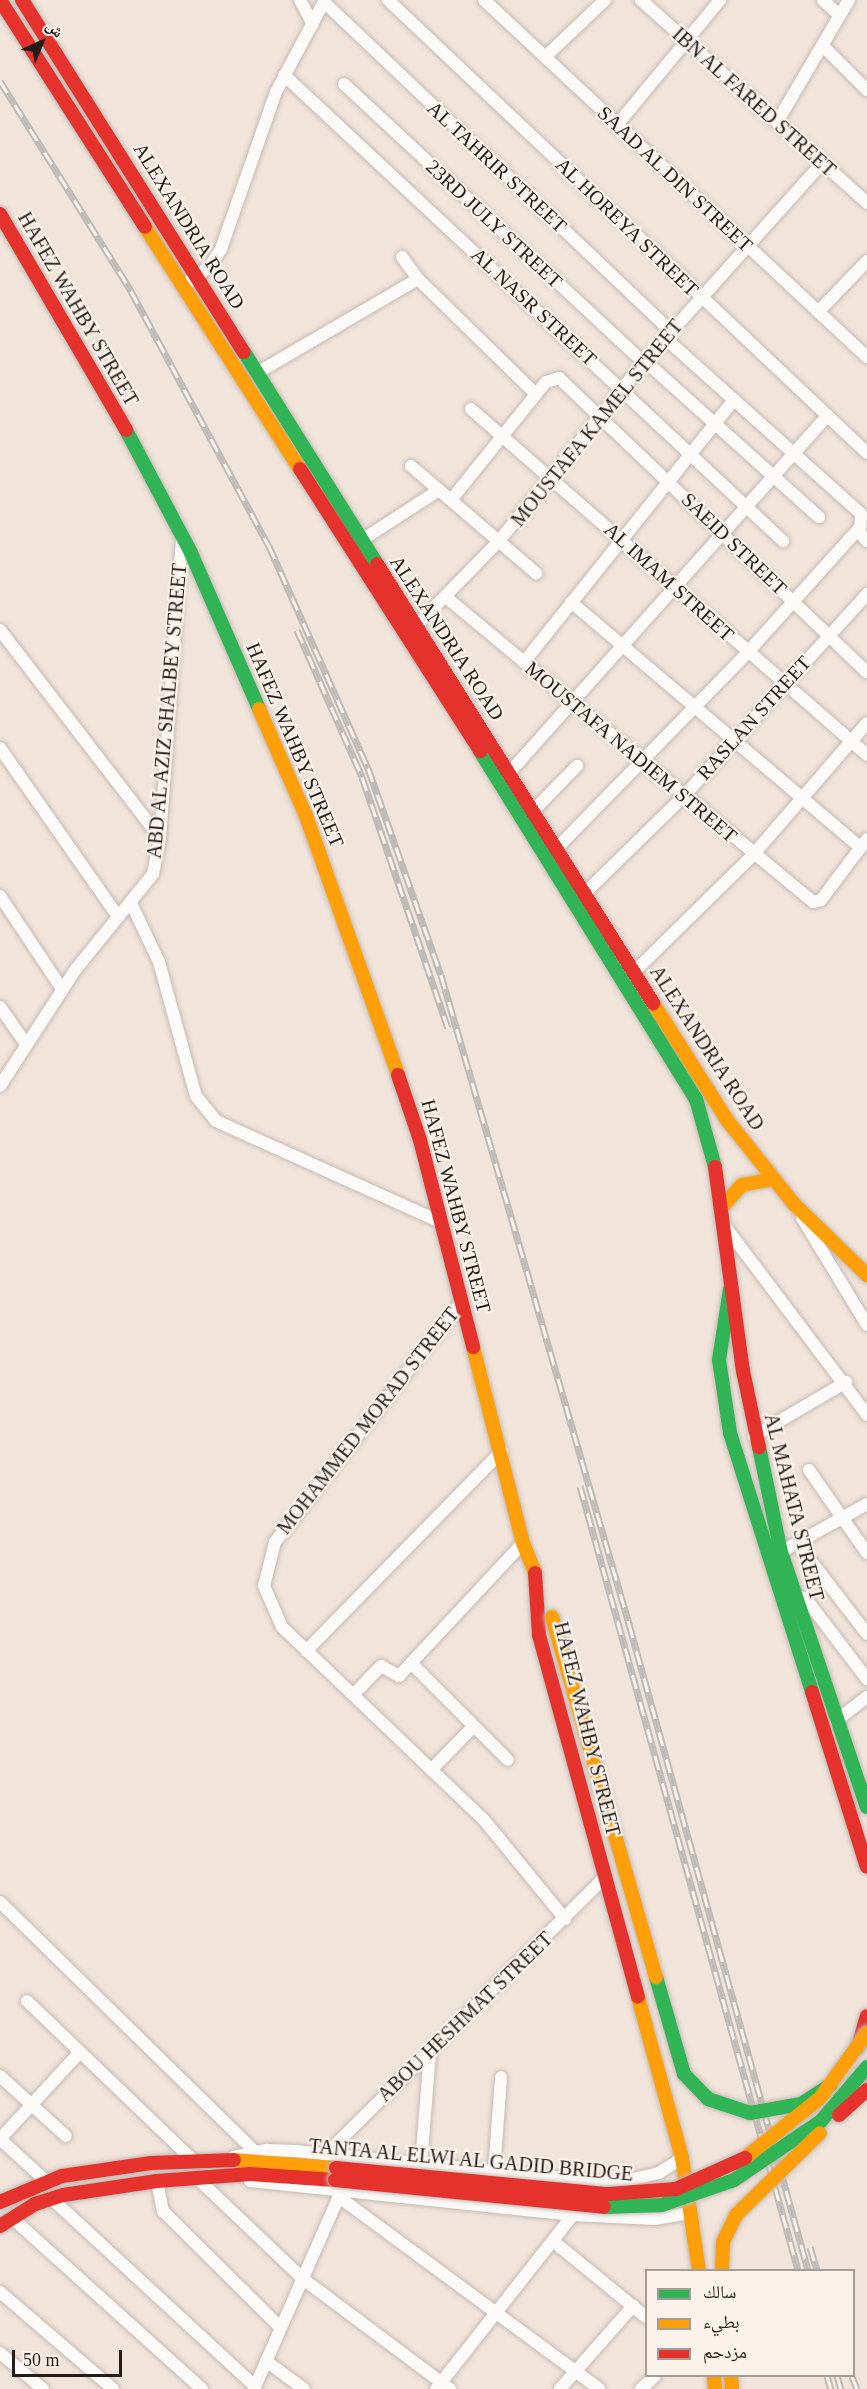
<!DOCTYPE html>
<meta charset="utf-8">
<style>
body{margin:0}
#map{position:relative;width:867px;height:2389px;overflow:hidden;background:#f1e4db;font-family:"Times New Roman","Noto Naskh Arabic",serif}
div>[style]{position:absolute}
.roads{filter:drop-shadow(0 0 2px #c4bab3) drop-shadow(0 0 2px #c4bab3)}
.street>*{height:12px;margin:-6px;padding:0 6px;transform-origin:6px;border-radius:6px;background:#fdfbfa}
.fast>*{height:14px;margin:-7px;padding:0 7px;transform-origin:7px;border-radius:7px;background:#30b455}
.slow>*{height:14px;margin:-7px;padding:0 7px;transform-origin:7px;border-radius:7px;background:#ff9f0a}
.jam>*{height:14px;margin:-7px;padding:0 7px;transform-origin:7px;border-radius:7px;background:#e5322d}
.rail>*{height:7px;margin-top:-3.5px;transform-origin:0;background:repeating-linear-gradient(90deg,#fbf2ec 0 14px,#bebab8 0 28px);box-sizing:border-box;border-block:2px solid #bebab8}
.bridges{filter:drop-shadow(0 0 2px #c4bab3) drop-shadow(0 0 2px #c4bab3)}
.fast-bridge>*{height:14px;margin:-7px;padding:0 7px;transform-origin:7px;border-radius:7px;background:#30b455}
.slow-bridge>*{height:14px;margin:-7px;padding:0 7px;transform-origin:7px;border-radius:7px;background:#ff9f0a}
.jam-bridge>*{height:14px;margin:-7px;padding:0 7px;transform-origin:7px;border-radius:7px;background:#e5322d}
span{translate:-50% -50%;white-space:nowrap;text-align:center;line-height:1.15;-webkit-text-stroke:4.5px #fbf2ec;paint-order:stroke}
.street-label{font-size:20px;color:#251c17}
.legend{position:absolute;left:645px;top:2269px;width:210px;height:108px;box-sizing:border-box;background:#fbf2ec;border:2px solid #a59c97;margin:0;padding:8px 10px;list-style:none;font-size:18px;color:#251c17}
.legend li{display:flex;align-items:center;gap:12px;height:30px}
.legend b{width:30px;border:2px solid #a59c97}
.north{position:absolute;left:12px;top:12px;width:60px;height:60px;-webkit-text-stroke:4px #fbf2ec;paint-order:stroke;rotate:44deg;font-size:16px;font-weight:700;line-height:24px;text-align:center;color:#251c17}
.north::after{content:'';display:block;margin:auto;width:21px;height:27px;background:#251c17;clip-path:polygon(50% 0,100% 100%,50% 72%,0 100%)}
.scale{position:absolute;left:12px;top:2350px;width:110px;height:27px;box-sizing:border-box;border:3px solid #251c17;border-top:0;padding-left:8px;font-size:18px;line-height:21px;white-space:nowrap;color:#251c17;-webkit-text-stroke:4px #fbf2ec;paint-order:stroke}
</style>
<div id="map">
<div class="roads">
<div class="street">
<div style="left:300px;top:0;width:27px;rotate:62deg"></div>
<div style="left:388px;top:0;width:659px;rotate:43.4deg"></div>
<div style="left:484px;top:0;width:524px;rotate:42.99deg"></div>
<div style="left:641px;top:0;width:304px;rotate:41.9deg"></div>
<div style="left:823px;top:0;width:21px;rotate:43deg"></div>
<div style="left:324px;top:2px;width:478px;rotate:43.5deg"></div>
<div style="left:824px;top:47px;width:61px;rotate:45deg"></div>
<div style="left:545px;top:57px;width:83px;rotate:-43.5deg"></div>
<div style="left:284px;top:75px;width:683px;rotate:43.04deg"></div>
<div style="left:344px;top:84px;width:410px;rotate:42.9deg"></div>
<div style="left:777px;top:122px;width:142px;rotate:-59.5deg"></div>
<div style="left:617px;top:125px;width:162px;rotate:-50.5deg"></div>
<div style="left:402px;top:257px;width:27px;rotate:54deg"></div>
<div style="left:418px;top:279px;width:165px;rotate:44.3deg"></div>
<div style="left:190px;top:281px;width:25px;rotate:-37deg"></div>
<div style="left:210px;top:266px;width:20px;rotate:-57deg"></div>
<div style="left:221px;top:249px;width:166px;rotate:-70.7deg"></div>
<div style="left:276px;top:92px;width:104px;rotate:-62deg"></div>
<div style="left:818px;top:312px;width:71px;rotate:-46.1deg"></div>
<div style="left:665px;top:338px;width:263px;rotate:41.9deg"></div>
<div style="left:861px;top:514px;width:19px;rotate:93deg"></div>
<div style="left:860px;top:533px;width:11px;rotate:49deg"></div>
<div style="left:645px;top:361px;width:234px;rotate:41.9deg"></div>
<div style="left:257px;top:373px;width:186px;rotate:-30.3deg"></div>
<div style="left:471px;top:409px;width:526px;rotate:41.14deg"></div>
<div style="left:411px;top:466px;width:165px;rotate:40.6deg"></div>
<div style="left:451px;top:500px;width:151px;rotate:-51.2deg"></div>
<div style="left:546px;top:382px;width:14px;rotate:-17deg"></div>
<div style="left:559px;top:378px;width:426px;rotate:43.7deg"></div>
<div style="left:362px;top:540px;width:92px;rotate:-33deg"></div>
<div style="left:447px;top:598px;width:476px;rotate:39.7deg"></div>
<div style="left:813px;top:902px;width:8px;rotate:-14deg"></div>
<div style="left:821px;top:900px;width:76px;rotate:-53deg"></div>
<div style="left:571px;top:602px;width:379px;rotate:40.3deg"></div>
<div style="left:416px;top:626px;width:119px;rotate:-45.7deg"></div>
<div style="left:499px;top:541px;width:232px;rotate:-51deg"></div>
<div style="left:645px;top:361px;width:266px;rotate:-48.2deg"></div>
<div style="left:0;top:630px;width:262px;rotate:52.4deg"></div>
<div style="left:524px;top:662px;width:336px;rotate:-51.3deg"></div>
<div style="left:0;top:748px;width:204px;rotate:55deg"></div>
<div style="left:510px;top:772px;width:477px;rotate:-48.3deg"></div>
<div style="left:534px;top:810px;width:62px;rotate:-45.7deg"></div>
<div style="left:558px;top:847px;width:272px;rotate:-45.7deg"></div>
<div style="left:748px;top:652px;width:168px;rotate:-48.1deg"></div>
<div style="left:587px;top:891px;width:136px;rotate:-44.4deg"></div>
<div style="left:684px;top:796px;width:273px;rotate:-47.8deg"></div>
<div style="left:0;top:896px;width:112px;rotate:56.3deg"></div>
<div style="left:131px;top:903px;width:65px;rotate:64.6deg"></div>
<div style="left:159px;top:962px;width:139px;rotate:74.6deg"></div>
<div style="left:196px;top:1096px;width:32px;rotate:51deg"></div>
<div style="left:216px;top:1121px;width:247px;rotate:24.2deg"></div>
<div style="left:635px;top:971px;width:165px;rotate:-44.5deg"></div>
<div style="left:753px;top:855px;width:174px;rotate:-49.2deg"></div>
<div style="left:0;top:1007px;width:45px;rotate:54.9deg"></div>
<div style="left:0;top:1086px;width:140px;rotate:-57deg"></div>
<div style="left:76px;top:969px;width:122px;rotate:-51deg"></div>
<div style="left:153px;top:874px;width:37px;rotate:-79deg"></div>
<div style="left:160px;top:838px;width:302px;rotate:-85.8deg"></div>
<div style="left:802px;top:1218px;width:125px;rotate:58.7deg"></div>
<div style="left:724px;top:1225px;width:238px;rotate:53deg"></div>
<div style="left:462px;top:1301px;width:305px;rotate:127.8deg"></div>
<div style="left:275px;top:1542px;width:45px;rotate:104deg"></div>
<div style="left:264px;top:1586px;width:45px;rotate:66.3deg"></div>
<div style="left:282px;top:1627px;width:279px;rotate:43.7deg"></div>
<div style="left:484px;top:1820px;width:128px;rotate:50.7deg"></div>
<div style="left:754px;top:1436px;width:107px;rotate:-30.4deg"></div>
<div style="left:809px;top:1470px;width:101px;rotate:55.1deg"></div>
<div style="left:797px;top:1543px;width:115px;rotate:52.4deg"></div>
<div style="left:781px;top:1552px;width:98px;rotate:-29.2deg"></div>
<div style="left:794px;top:1595px;width:13px;rotate:18deg"></div>
<div style="left:806px;top:1599px;width:101px;rotate:52.7deg"></div>
<div style="left:306px;top:1651px;width:280px;rotate:-45.6deg"></div>
<div style="left:411px;top:1663px;width:137px;rotate:45deg"></div>
<div style="left:354px;top:1694px;width:39px;rotate:-46deg"></div>
<div style="left:381px;top:1666px;width:21px;rotate:29deg"></div>
<div style="left:399px;top:1676px;width:182px;rotate:-47deg"></div>
<div style="left:836px;top:1721px;width:39px;rotate:-38deg"></div>
<div style="left:431px;top:1770px;width:60px;rotate:-45.7deg"></div>
<div style="left:0;top:1902px;width:356px;rotate:44.4deg"></div>
<div style="left:27px;top:2001px;width:228px;rotate:43.8deg"></div>
<div style="left:0;top:2076px;width:89px;rotate:42.3deg"></div>
<div style="left:0;top:2139px;width:118px;rotate:-47.4deg"></div>
<div style="left:0;top:2139px;width:62px;rotate:42.4deg"></div>
<div style="left:325px;top:2155px;width:395px;rotate:-44.8deg"></div>
<div style="left:233px;top:2157px;width:35px;rotate:-12deg"></div>
<div style="left:267px;top:2150px;width:28px;rotate:2deg"></div>
<div style="left:295px;top:2151px;width:324px;rotate:5.7deg"></div>
<div style="left:617px;top:2183px;width:43px;rotate:-13.4deg"></div>
<div style="left:659px;top:2173px;width:27px;rotate:-33deg"></div>
<div style="left:421px;top:2164px;width:113px;rotate:-85.4deg"></div>
<div style="left:494px;top:2171px;width:94px;rotate:-85.7deg"></div>
<div style="left:197px;top:2178px;width:146px;rotate:43.6deg"></div>
<div style="left:303px;top:2279px;width:184px;rotate:36.8deg"></div>
<div style="left:157px;top:2181px;width:31px;rotate:79deg"></div>
<div style="left:163px;top:2211px;width:166px;rotate:44.8deg"></div>
<div style="left:250px;top:2181px;width:325px;rotate:6deg"></div>
<div style="left:573px;top:2215px;width:82px;rotate:2.8deg"></div>
<div style="left:655px;top:2219px;width:36px;rotate:-10deg"></div>
<div style="left:339px;top:2197px;width:323px;rotate:36.4deg"></div>
<div style="left:52px;top:2199px;width:276px;rotate:42.7deg"></div>
<div style="left:11px;top:2217px;width:257px;rotate:42deg"></div>
<div style="left:553px;top:2241px;width:120px;rotate:39.3deg"></div>
<div style="left:0;top:2292px;width:149px;rotate:40.6deg"></div>
<div style="left:0;top:2353px;width:56px;rotate:39.9deg"></div>
<div style="left:266px;top:2361px;width:47px;rotate:36.4deg"></div>
<div style="left:254px;top:2389px;width:213px;rotate:-66.2deg"></div>
<div style="left:436px;top:2389px;width:221px;rotate:-51.8deg"></div>
<div style="left:560px;top:2389px;width:111px;rotate:-48.7deg"></div>
<div style="left:641px;top:2389px;width:19px;rotate:-43deg"></div>
</div>
<div class="fast">
<div style="left:244px;top:352px;width:250px;rotate:57.9deg"></div>
<div style="left:126px;top:430px;width:139px;rotate:62.1deg"></div>
<div style="left:191px;top:553px;width:170px;rotate:66.4deg"></div>
<div style="left:480px;top:751px;width:410px;rotate:58.2deg"></div>
<div style="left:696px;top:1099px;width:71px;rotate:74.4deg"></div>
<div style="left:730px;top:1289px;width:72px;rotate:98.8deg"></div>
<div style="left:719px;top:1360px;width:74px;rotate:81.4deg"></div>
<div style="left:730px;top:1433px;width:272px;rotate:72.4deg"></div>
<div style="left:759px;top:1447px;width:107px;rotate:78.2deg"></div>
<div style="left:781px;top:1552px;width:269px;rotate:71.4deg"></div>
</div>
<div class="slow">
<div style="left:145px;top:227px;width:287px;rotate:57.4deg"></div>
<div style="left:259px;top:709px;width:117px;rotate:66.3deg"></div>
<div style="left:306px;top:816px;width:275px;rotate:70.4deg"></div>
<div style="left:653px;top:1003px;width:138px;rotate:57.7deg"></div>
<div style="left:727px;top:1120px;width:107px;rotate:51.4deg"></div>
<div style="left:794px;top:1204px;width:102px;rotate:44.2deg"></div>
<div style="left:722px;top:1207px;width:30px;rotate:-48deg"></div>
<div style="left:742px;top:1185px;width:31px;rotate:-11deg"></div>
<div style="left:473px;top:1347px;width:202px;rotate:75.7deg"></div>
<div style="left:523px;top:1543px;width:32px;rotate:68deg"></div>
<div style="left:638px;top:1997px;width:167px;rotate:74.7deg"></div>
<div style="left:682px;top:2158px;width:113px;rotate:81.4deg"></div>
<div style="left:234px;top:2160px;width:102px;rotate:4.5deg"></div>
<div style="left:714px;top:2376px;width:13px;rotate:86deg"></div>
<div style="left:731px;top:2376px;width:13px;rotate:86deg"></div>
</div>
<div class="jam">
<div style="left:0;top:0;width:269px;rotate:57.4deg"></div>
<div style="left:22px;top:0;width:416px;rotate:57.8deg"></div>
<div style="left:0;top:214px;width:250px;rotate:59.7deg"></div>
<div style="left:300px;top:469px;width:335px;rotate:57.4deg"></div>
<div style="left:377px;top:564px;width:519px;rotate:57.84deg"></div>
<div style="left:398px;top:1075px;width:69px;rotate:71.3deg"></div>
<div style="left:420px;top:1140px;width:214px;rotate:75.6deg"></div>
<div style="left:715px;top:1167px;width:206px;rotate:82.2deg"></div>
<div style="left:743px;top:1371px;width:78px;rotate:78.1deg"></div>
<div style="left:535px;top:1573px;width:62px;rotate:86.3deg"></div>
<div style="left:539px;top:1635px;width:375px;rotate:74.7deg"></div>
<div style="left:812px;top:1692px;width:183px;rotate:72.6deg"></div>
<div style="left:858px;top:2047px;width:32px;rotate:-74deg"></div>
<div style="left:0;top:2202px;width:67px;rotate:-22.8deg"></div>
<div style="left:62px;top:2176px;width:90px;rotate:-8.3deg"></div>
<div style="left:151px;top:2163px;width:83px;rotate:-2.1deg"></div>
<div style="left:0;top:2226px;width:41px;rotate:-32.2deg"></div>
<div style="left:35px;top:2204px;width:29px;rotate:-18deg"></div>
<div style="left:63px;top:2195px;width:95px;rotate:-8.5deg"></div>
<div style="left:157px;top:2181px;width:93px;rotate:-4.3deg"></div>
<div style="left:250px;top:2174px;width:85px;rotate:4deg"></div>
</div>
</div>
<div class="rail">
<div style="left:0;top:81px;width:248px;rotate:58deg"></div>
<div style="left:131px;top:291px;width:290px;rotate:61.6deg"></div>
<div style="left:269px;top:546px;width:243px;rotate:66deg"></div>
<div style="left:368px;top:768px;width:219px;rotate:70.6deg"></div>
<div style="left:441px;top:975px;width:676px;rotate:73.84deg"></div>
<div style="left:629px;top:1624px;width:670px;rotate:74.51deg"></div>
<div style="left:297px;top:630px;width:161px;rotate:66.1deg"></div>
<div style="left:362px;top:777px;width:265px;rotate:71.1deg"></div>
<div style="left:580px;top:1486px;width:814px;rotate:74.46deg"></div>
<div style="left:810px;top:2247px;width:24px;rotate:73deg"></div>
<div style="left:827px;top:2376px;width:14px;rotate:73deg"></div>
<div style="left:837px;top:2376px;width:14px;rotate:73deg"></div>
<div style="left:852px;top:2376px;width:14px;rotate:69deg"></div>
</div>
<div class="bridges">
<div class="fast-bridge">
<div style="left:656px;top:1977px;width:101px;rotate:73.9deg"></div>
<div style="left:684px;top:2074px;width:35px;rotate:46deg"></div>
<div style="left:708px;top:2099px;width:44px;rotate:18.4deg"></div>
<div style="left:750px;top:2113px;width:52px;rotate:-10deg"></div>
<div style="left:801px;top:2104px;width:35px;rotate:-33deg"></div>
<div style="left:604px;top:2207px;width:58px;rotate:-2deg"></div>
<div style="left:662px;top:2205px;width:76px;rotate:-19.1deg"></div>
<div style="left:734px;top:2180px;width:105px;rotate:-34.1deg"></div>
<div style="left:821px;top:2121px;width:71px;rotate:-49.6deg"></div>
</div>
<div class="slow-bridge">
<div style="left:552px;top:1617px;width:375px;rotate:73.9deg"></div>
<div style="left:745px;top:2158px;width:96px;rotate:-38.7deg"></div>
<div style="left:820px;top:2098px;width:80px;rotate:-54.1deg"></div>
<div style="left:722px;top:2270px;width:28px;rotate:-88deg"></div>
<div style="left:723px;top:2242px;width:30px;rotate:-64deg"></div>
<div style="left:736px;top:2215px;width:117px;rotate:-44.3deg"></div>
</div>
<div class="jam-bridge">
<div style="left:839px;top:2115px;width:38px;rotate:-42deg"></div>
<div style="left:336px;top:2168px;width:273px;rotate:5.5deg"></div>
<div style="left:608px;top:2194px;width:68px;rotate:-4.2deg"></div>
<div style="left:676px;top:2189px;width:76px;rotate:-24.2deg"></div>
<div style="left:335px;top:2180px;width:270px;rotate:5.7deg"></div>
</div>
</div>
<div class="street-label">
<span style="left:754px;top:102px;rotate:42deg">IBN AL FARED STREET</span>
<span style="left:497px;top:167px;rotate:43deg">AL TAHRIR STREET</span>
<span style="left:675px;top:179px;rotate:43deg">SAAD AL DIN STREET</span>
<span style="left:494px;top:224px;rotate:43deg">23RD JULY STREET</span>
<span style="left:189px;top:226px;rotate:58deg">ALEXANDRIA ROAD</span>
<span style="left:627px;top:227px;rotate:44deg">AL HOREYA STREET</span>
<span style="left:534px;top:307px;rotate:43deg">AL NASR STREET</span>
<span style="left:78px;top:309px;rotate:60deg">HAFEZ WAHBY STREET</span>
<span style="left:597px;top:423px;rotate:-51deg">MOUSTAFA KAMEL STREET</span>
<span style="left:734px;top:544px;rotate:44deg">SAEID STREET</span>
<span style="left:669px;top:582px;rotate:42deg">AL IMAM STREET</span>
<span style="left:447px;top:638px;rotate:57deg">ALEXANDRIA ROAD</span>
<span style="left:167px;top:711px;rotate:-85deg">ABD AL AZIZ SHALBEY STREET</span>
<span style="left:754px;top:718px;rotate:-48deg">RASLAN STREET</span>
<span style="left:295px;top:745px;rotate:67deg">HAFEZ WAHBY STREET</span>
<span style="left:631px;top:752px;rotate:40deg">MOUSTAFA NADIEM STREET</span>
<span style="left:707px;top:1048px;rotate:57deg">ALEXANDRIA ROAD</span>
<span style="left:456px;top:1206px;rotate:75deg">HAFEZ WAHBY STREET</span>
<span style="left:368px;top:1421px;rotate:-52deg">MOHAMMED MORAD STREET</span>
<span style="left:794px;top:1507px;rotate:76deg">AL MAHATA STREET</span>
<span style="left:587px;top:1729px;rotate:76deg">HAFEZ WAHBY STREET</span>
<span style="left:465px;top:2017px;rotate:-44deg">ABOU HESHMAT STREET</span>
<span style="left:471px;top:2160px;rotate:5deg">TANTA AL ELWI AL GADID BRIDGE</span>
</div>
<ul class="legend">
<li><b style="height:8px;background:#30b455"></b>سالك</li>
<li><b style="height:8px;background:#ff9f0a"></b>بطيء</li>
<li><b style="height:8px;background:#e5322d"></b>مزدحم</li>
</ul>
<div class="north">ش</div>
<div class="scale">50 m</div>
</div>
